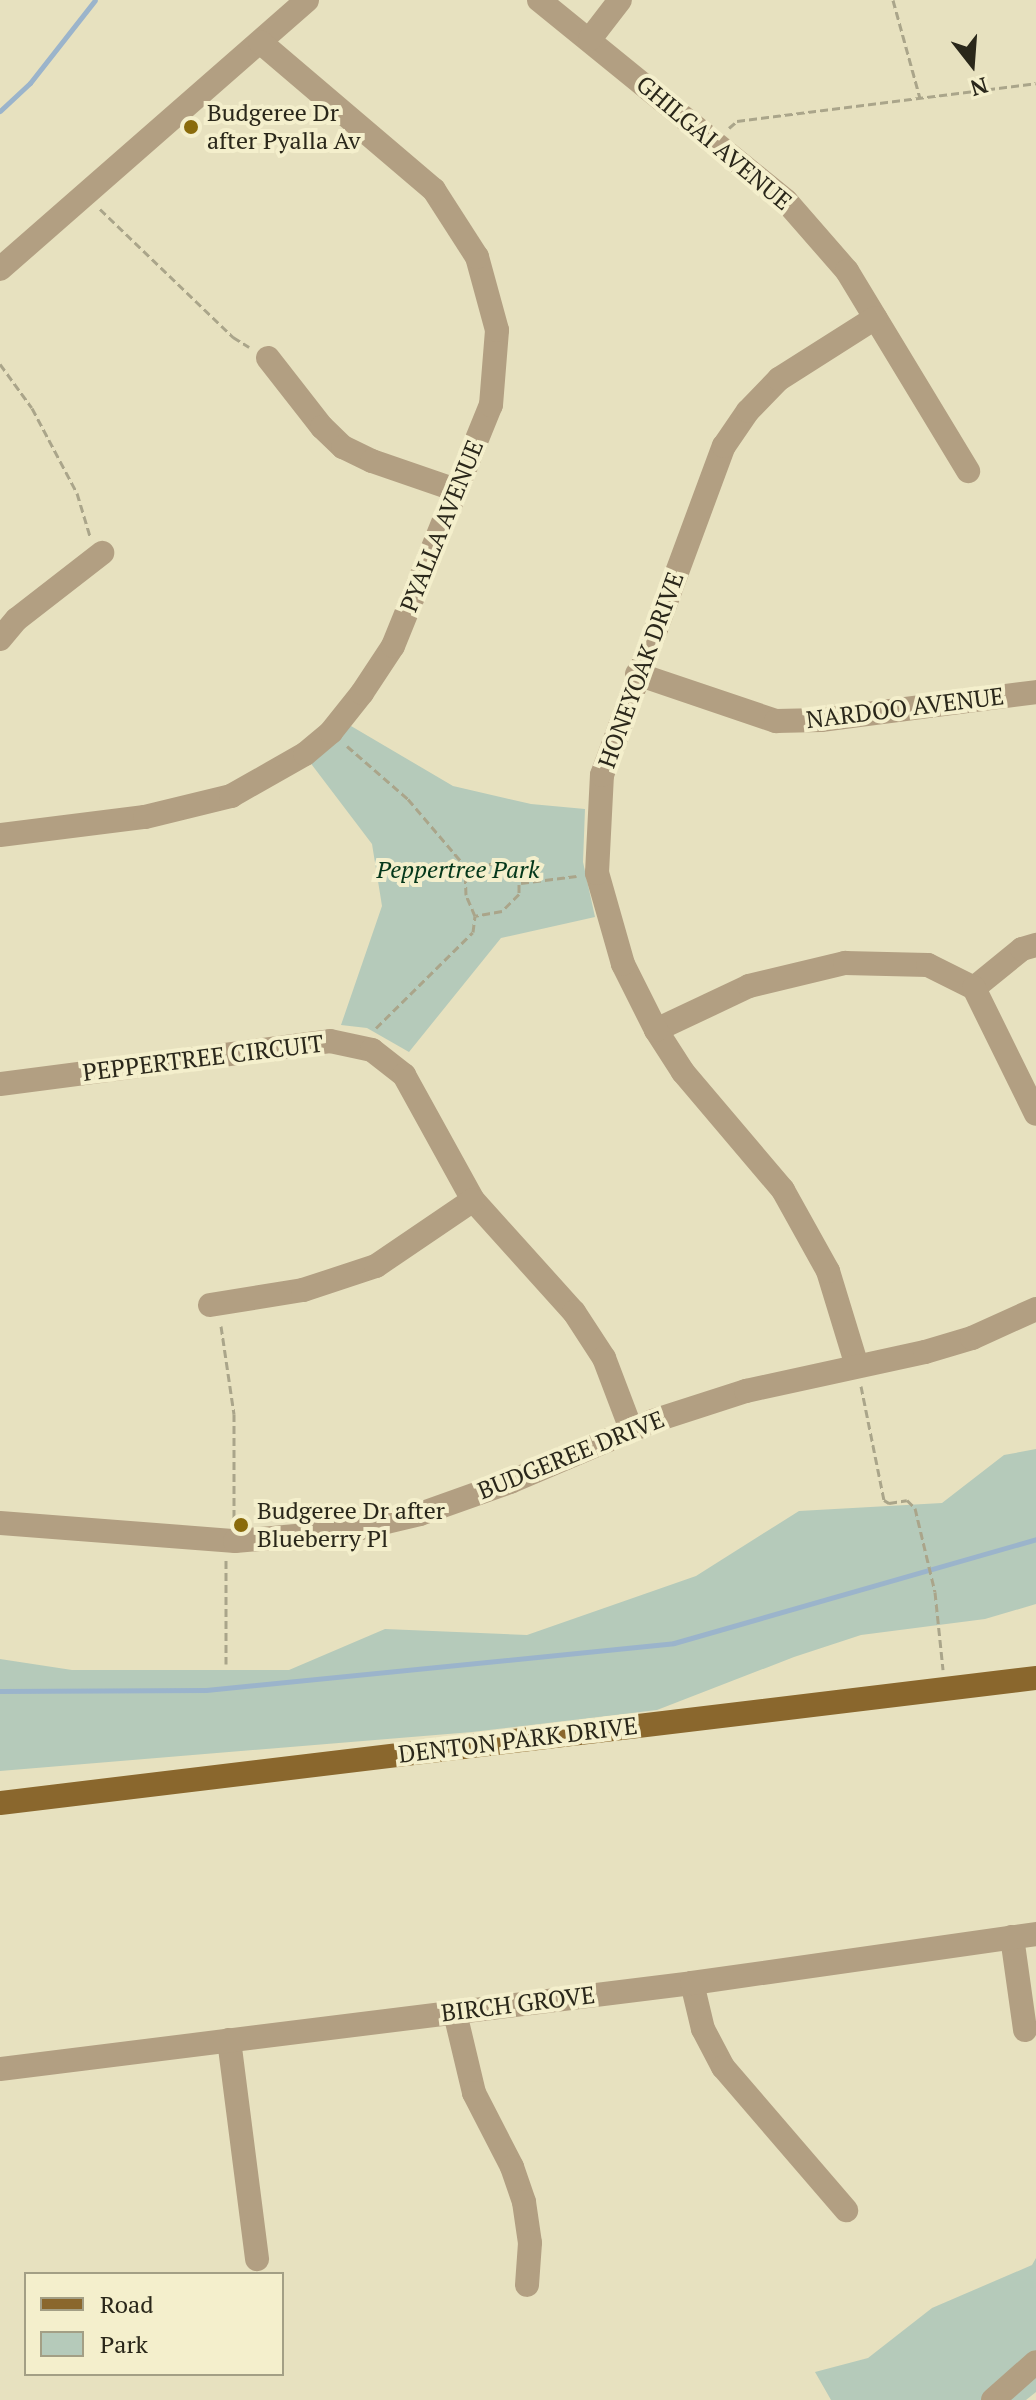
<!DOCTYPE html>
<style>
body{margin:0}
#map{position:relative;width:1036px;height:2400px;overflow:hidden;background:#e7e1bf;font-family:"PT Serif",serif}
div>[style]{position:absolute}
.green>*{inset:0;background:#b5caba}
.stream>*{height:5px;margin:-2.5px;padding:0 2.5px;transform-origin:2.5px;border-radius:2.5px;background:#9bb4cb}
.path>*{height:3px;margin-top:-1.5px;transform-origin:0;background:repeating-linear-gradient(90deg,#aaa58a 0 8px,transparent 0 12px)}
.minor>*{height:24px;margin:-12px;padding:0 12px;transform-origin:12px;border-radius:12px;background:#b29f82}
.major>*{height:24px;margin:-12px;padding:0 12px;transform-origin:12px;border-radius:12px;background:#8a672d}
.dots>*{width:22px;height:22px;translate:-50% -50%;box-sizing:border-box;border:4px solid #f4efcc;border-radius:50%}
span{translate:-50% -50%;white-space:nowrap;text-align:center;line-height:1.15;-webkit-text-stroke:8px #f4efcc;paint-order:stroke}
.poi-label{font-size:24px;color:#2a271a}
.left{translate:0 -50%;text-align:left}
.street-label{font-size:24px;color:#2a271a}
.park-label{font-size:24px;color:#04371a;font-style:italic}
.legend{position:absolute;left:24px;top:2272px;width:260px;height:104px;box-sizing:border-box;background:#f4efcc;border:2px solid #a39f85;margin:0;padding:10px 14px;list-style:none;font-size:24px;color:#2a271a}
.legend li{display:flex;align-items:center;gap:16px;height:40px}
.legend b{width:40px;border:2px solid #a39f85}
.north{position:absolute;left:932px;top:24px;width:80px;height:80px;-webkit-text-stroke:6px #f4efcc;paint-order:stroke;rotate:163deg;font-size:22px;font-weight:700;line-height:32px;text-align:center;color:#2a271a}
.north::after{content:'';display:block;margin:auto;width:28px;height:36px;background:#2a271a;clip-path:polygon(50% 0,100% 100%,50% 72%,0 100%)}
</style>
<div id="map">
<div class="green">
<div style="clip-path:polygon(351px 726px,453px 786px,531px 804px,585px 809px,583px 862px,595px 917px,501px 938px,409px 1052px,367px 1028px,341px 1025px,382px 906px,372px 844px,309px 761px)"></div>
<div style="clip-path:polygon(1036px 1449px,1036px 1604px,985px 1619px,861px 1635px,794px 1657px,657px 1710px,472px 1732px,0 1771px,0 1659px,72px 1670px,289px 1670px,385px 1629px,527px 1635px,696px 1576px,799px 1511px,942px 1503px,1004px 1455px)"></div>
<div style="clip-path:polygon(1036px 2258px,1036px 2392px,1026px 2400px,831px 2400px,815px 2372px,868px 2358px,932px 2308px,1032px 2265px)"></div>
</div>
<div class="stream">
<div style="left:0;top:111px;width:41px;rotate:-43deg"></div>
<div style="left:30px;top:83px;width:105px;rotate:-51.9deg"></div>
<div style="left:0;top:1691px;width:206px;rotate:-0.3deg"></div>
<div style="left:206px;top:1690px;width:470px;rotate:-5.7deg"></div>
<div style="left:674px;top:1643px;width:377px;rotate:-16deg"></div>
</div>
<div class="path">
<div style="left:893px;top:0;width:102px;rotate:74.6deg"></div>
<div style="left:729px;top:128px;width:11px;rotate:-41deg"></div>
<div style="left:737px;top:121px;width:301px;rotate:-7.2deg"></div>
<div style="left:100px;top:209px;width:185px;rotate:43.9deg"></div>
<div style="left:233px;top:337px;width:19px;rotate:32deg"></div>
<div style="left:0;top:364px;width:54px;rotate:54deg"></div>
<div style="left:32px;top:408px;width:96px;rotate:62.1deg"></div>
<div style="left:77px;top:493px;width:45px;rotate:73.2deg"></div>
<div style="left:347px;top:746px;width:81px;rotate:41deg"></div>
<div style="left:408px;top:799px;width:88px;rotate:49.6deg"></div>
<div style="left:521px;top:883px;width:56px;rotate:-7.1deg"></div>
<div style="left:376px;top:1028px;width:136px;rotate:-44.7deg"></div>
<div style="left:473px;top:932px;width:16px;rotate:-83deg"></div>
<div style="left:475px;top:916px;width:23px;rotate:-113deg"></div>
<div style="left:466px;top:895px;width:29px;rotate:-92deg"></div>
<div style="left:465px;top:866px;width:47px;rotate:-4.9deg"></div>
<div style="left:512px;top:862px;width:13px;rotate:58deg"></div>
<div style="left:519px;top:873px;width:21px;rotate:90deg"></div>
<div style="left:519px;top:894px;width:24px;rotate:135deg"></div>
<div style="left:502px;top:911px;width:27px;rotate:170deg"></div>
<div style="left:221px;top:1326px;width:89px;rotate:81.6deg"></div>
<div style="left:234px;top:1414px;width:107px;rotate:90deg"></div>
<div style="left:861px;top:1386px;width:116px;rotate:78.6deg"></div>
<div style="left:884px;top:1500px;width:6px;rotate:31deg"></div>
<div style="left:889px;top:1503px;width:18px;rotate:-9deg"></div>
<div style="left:907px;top:1500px;width:11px;rotate:45deg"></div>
<div style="left:915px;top:1508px;width:86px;rotate:76.6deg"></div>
<div style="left:935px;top:1592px;width:78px;rotate:84.1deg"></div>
<div style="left:226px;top:1664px;width:104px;rotate:-90deg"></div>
</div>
<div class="minor">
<div style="left:539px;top:0;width:318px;rotate:39.1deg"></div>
<div style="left:786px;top:201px;width:93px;rotate:48.9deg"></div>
<div style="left:847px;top:271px;width:234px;rotate:58.8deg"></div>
<div style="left:590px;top:39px;width:49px;rotate:-52.4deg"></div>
<div style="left:0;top:269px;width:408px;rotate:-41.2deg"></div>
<div style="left:268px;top:358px;width:88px;rotate:52deg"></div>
<div style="left:322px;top:427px;width:29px;rotate:44deg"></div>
<div style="left:343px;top:447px;width:32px;rotate:26deg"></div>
<div style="left:372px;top:461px;width:89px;rotate:19deg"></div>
<div style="left:0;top:639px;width:26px;rotate:-50deg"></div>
<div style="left:17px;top:619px;width:108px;rotate:-37.8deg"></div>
<div style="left:637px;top:674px;width:147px;rotate:18.7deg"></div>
<div style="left:776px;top:721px;width:45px;rotate:-1.3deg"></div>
<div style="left:821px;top:720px;width:217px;rotate:-7.4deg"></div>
<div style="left:0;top:835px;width:146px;rotate:-7.1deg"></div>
<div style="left:145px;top:817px;width:89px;rotate:-13.7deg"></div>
<div style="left:231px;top:796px;width:85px;rotate:-29.6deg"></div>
<div style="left:305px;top:754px;width:34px;rotate:-40deg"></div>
<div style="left:331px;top:732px;width:50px;rotate:-51.5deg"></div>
<div style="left:362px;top:693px;width:56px;rotate:-56.6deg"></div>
<div style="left:393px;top:646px;width:260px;rotate:-67.9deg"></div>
<div style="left:491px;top:405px;width:75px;rotate:-85.4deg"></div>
<div style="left:497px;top:330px;width:76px;rotate:-105.3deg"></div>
<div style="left:477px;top:257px;width:80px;rotate:-122.7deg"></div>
<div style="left:434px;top:190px;width:228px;rotate:-139.6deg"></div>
<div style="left:974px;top:988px;width:62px;rotate:-39.1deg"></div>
<div style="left:1022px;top:949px;width:15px;rotate:-16deg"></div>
<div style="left:656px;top:1030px;width:103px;rotate:-25.3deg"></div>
<div style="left:749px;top:986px;width:99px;rotate:-13.5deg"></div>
<div style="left:845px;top:963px;width:83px;rotate:1.4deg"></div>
<div style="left:928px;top:965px;width:51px;rotate:26.6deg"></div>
<div style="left:974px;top:988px;width:140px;rotate:63.8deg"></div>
<div style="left:0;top:1084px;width:333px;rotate:-7.4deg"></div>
<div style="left:330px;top:1041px;width:43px;rotate:12.1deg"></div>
<div style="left:372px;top:1050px;width:41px;rotate:38deg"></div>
<div style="left:404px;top:1075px;width:143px;rotate:61.1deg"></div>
<div style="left:473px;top:1200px;width:151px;rotate:48deg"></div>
<div style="left:574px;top:1312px;width:55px;rotate:56.9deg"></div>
<div style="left:604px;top:1358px;width:76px;rotate:69.2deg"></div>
<div style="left:210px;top:1305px;width:94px;rotate:-9.2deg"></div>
<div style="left:303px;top:1290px;width:77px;rotate:-18.2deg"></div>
<div style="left:376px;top:1266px;width:117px;rotate:-34.2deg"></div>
<div style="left:857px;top:1366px;width:99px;rotate:-107deg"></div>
<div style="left:828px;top:1271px;width:93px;rotate:-119.1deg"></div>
<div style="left:783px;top:1190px;width:155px;rotate:-130.3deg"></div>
<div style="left:683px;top:1072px;width:50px;rotate:-122.7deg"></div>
<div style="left:656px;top:1030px;width:74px;rotate:-116.6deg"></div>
<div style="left:623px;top:964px;width:95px;rotate:-105.9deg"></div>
<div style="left:597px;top:873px;width:98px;rotate:-87.1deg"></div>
<div style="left:602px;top:775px;width:351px;rotate:-69.7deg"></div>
<div style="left:724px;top:446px;width:42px;rotate:-55.6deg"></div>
<div style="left:748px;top:411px;width:45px;rotate:-45.9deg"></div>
<div style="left:779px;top:379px;width:114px;rotate:-32.4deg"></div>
<div style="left:0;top:1523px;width:236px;rotate:4.4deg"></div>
<div style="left:235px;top:1541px;width:109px;rotate:-4.7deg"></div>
<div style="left:344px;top:1532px;width:78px;rotate:-13.3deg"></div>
<div style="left:420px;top:1514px;width:96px;rotate:-19.6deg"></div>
<div style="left:510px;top:1482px;width:155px;rotate:-23.1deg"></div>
<div style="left:653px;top:1421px;width:98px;rotate:-17.9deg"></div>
<div style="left:746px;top:1391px;width:183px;rotate:-12.3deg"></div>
<div style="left:925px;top:1352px;width:49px;rotate:-16.6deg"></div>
<div style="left:972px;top:1338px;width:70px;rotate:-24.4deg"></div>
<div style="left:1012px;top:1937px;width:94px;rotate:82deg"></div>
<div style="left:692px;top:1983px;width:47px;rotate:76.6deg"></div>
<div style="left:703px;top:2029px;width:43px;rotate:62.2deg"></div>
<div style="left:723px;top:2067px;width:189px;rotate:49.3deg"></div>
<div style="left:455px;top:2013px;width:82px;rotate:76.6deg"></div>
<div style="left:474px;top:2093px;width:83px;rotate:62.8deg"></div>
<div style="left:512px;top:2167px;width:37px;rotate:71deg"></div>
<div style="left:524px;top:2202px;width:41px;rotate:81.7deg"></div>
<div style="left:530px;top:2243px;width:42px;rotate:94.1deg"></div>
<div style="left:229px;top:2040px;width:221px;rotate:82.7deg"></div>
<div style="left:0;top:2069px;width:697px;rotate:-7.08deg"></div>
<div style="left:692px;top:1983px;width:347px;rotate:-8.1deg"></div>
<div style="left:993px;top:2400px;width:57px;rotate:-41.5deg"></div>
</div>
<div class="major">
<div style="left:0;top:1803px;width:1044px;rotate:-6.88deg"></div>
</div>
<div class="dots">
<div style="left:191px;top:127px;background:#8a6b0b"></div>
<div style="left:241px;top:1525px;background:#8a6b0b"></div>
</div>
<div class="poi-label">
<span class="left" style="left:207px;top:127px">Budgeree Dr<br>after Pyalla Av</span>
<span class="left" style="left:257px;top:1525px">Budgeree Dr after<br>Blueberry Pl</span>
</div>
<div class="street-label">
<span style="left:714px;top:143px;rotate:40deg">GHILGAI AVENUE</span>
<span style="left:442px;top:526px;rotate:-68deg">PYALLA AVENUE</span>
<span style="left:641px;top:670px;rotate:-70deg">HONEYOAK DRIVE</span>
<span style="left:905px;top:708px;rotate:-7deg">NARDOO AVENUE</span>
<span style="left:203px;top:1058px;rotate:-7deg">PEPPERTREE CIRCUIT</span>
<span style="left:571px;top:1455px;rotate:-22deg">BUDGEREE DRIVE</span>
<span style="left:518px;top:1740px;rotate:-7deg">DENTON PARK DRIVE</span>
<span style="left:518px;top:2004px;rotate:-7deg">BIRCH GROVE</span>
</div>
<div class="park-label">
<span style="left:458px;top:870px">Peppertree Park</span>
</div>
<ul class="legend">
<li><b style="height:10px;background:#8a672d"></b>Road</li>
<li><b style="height:22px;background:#b5caba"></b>Park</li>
</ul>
<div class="north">N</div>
</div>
